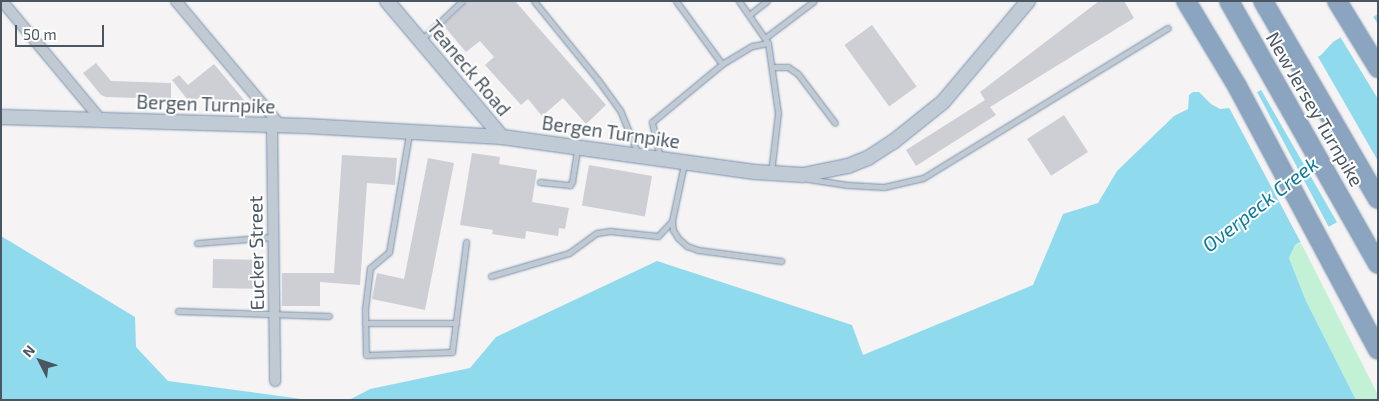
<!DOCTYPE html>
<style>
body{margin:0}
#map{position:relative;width:1379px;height:401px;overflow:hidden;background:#f5f3f3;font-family:"Exo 2",sans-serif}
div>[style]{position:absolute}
.green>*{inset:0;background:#c3f1d5}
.water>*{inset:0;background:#90daee}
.pier>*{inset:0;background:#f5f3f3;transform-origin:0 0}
.building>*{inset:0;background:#cdcfd5;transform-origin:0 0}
.roads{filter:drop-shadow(0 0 1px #7690ad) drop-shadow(0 0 1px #7690ad)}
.lane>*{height:5px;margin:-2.5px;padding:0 2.5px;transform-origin:2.5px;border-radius:2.5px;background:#c1cad2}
.street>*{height:10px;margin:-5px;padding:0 5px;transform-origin:5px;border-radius:5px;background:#c1cad2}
.secondary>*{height:14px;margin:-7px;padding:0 7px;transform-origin:7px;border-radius:7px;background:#c1cbd6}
.highway>*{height:18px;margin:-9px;padding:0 9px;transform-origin:9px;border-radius:9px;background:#8ba5c1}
span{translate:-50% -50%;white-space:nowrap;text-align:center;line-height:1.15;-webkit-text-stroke:4px #fff;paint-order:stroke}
.street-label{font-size:19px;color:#4a5661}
.water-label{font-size:20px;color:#0c7c9b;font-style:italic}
.frame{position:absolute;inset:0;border:2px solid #4a5661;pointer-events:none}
.north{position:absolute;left:15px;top:336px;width:50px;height:50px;-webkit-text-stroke:4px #fff;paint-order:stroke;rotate:311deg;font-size:14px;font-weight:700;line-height:20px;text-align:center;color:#4a5661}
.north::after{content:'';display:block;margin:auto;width:18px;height:22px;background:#4a5661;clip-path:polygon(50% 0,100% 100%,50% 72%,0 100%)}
.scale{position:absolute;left:15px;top:25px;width:89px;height:22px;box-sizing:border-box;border:2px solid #4a5661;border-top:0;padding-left:6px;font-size:15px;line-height:18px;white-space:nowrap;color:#4a5661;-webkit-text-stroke:4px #fff;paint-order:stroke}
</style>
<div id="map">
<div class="green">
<div style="clip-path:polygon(1301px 243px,1378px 395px,1378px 400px,1356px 400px,1306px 301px,1289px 258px,1295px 245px)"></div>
</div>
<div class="water">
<div style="clip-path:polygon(1378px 14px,1378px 200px,1295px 245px,1289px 258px,1306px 301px,1356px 400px,349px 400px,370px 389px,470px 368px,496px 337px,657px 261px,852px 325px,863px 355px,1033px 285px,1063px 214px,1098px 203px,1117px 171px,1174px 116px,1188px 109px,1189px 95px,1193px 92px,1199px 92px,1211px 104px,1220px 109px,1230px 108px,1321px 55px,1333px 42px)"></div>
<div style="clip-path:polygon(1px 236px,135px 317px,136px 347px,168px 381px,309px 400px,1px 400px)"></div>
</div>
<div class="pier">
<div style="clip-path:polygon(1372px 15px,1378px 24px,1378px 99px,1339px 35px)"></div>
<div style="clip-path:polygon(1317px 55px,1378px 161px,1378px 201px,1338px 224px,1260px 88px)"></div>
<div style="left:1256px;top:90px;width:159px;height:32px;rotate:62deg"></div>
</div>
<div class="building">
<div style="clip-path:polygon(468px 1px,515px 1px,606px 105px,586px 124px,563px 98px,542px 116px,528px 99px,521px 105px,485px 65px,494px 57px,480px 41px,466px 52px,443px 25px)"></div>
<div style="clip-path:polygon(1099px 1px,1124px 1px,1134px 18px,990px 107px,996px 115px,916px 166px,906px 150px,985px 100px,980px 92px)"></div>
<div style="left:872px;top:25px;width:76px;height:34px;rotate:54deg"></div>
<div style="clip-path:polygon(96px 63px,111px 81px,171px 83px,171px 99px,106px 97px,101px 95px,83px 73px)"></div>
<div style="clip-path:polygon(214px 64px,249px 106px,209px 105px,201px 96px,191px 104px,172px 80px,179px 75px,188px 85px)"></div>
<div style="left:1064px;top:115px;width:44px;height:44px;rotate:57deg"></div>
<div style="clip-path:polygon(472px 153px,500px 157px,499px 164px,537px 170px,532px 202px,569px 208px,565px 229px,559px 228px,558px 236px,526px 231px,525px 239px,492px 234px,493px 230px,460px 225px)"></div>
<div style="clip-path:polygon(342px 155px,397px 158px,395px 185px,367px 183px,360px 285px,320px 282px,320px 306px,282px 306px,282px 273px,334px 273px)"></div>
<div style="clip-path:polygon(428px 158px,454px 163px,425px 310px,372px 299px,377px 273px,404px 279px)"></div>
<div style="left:589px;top:165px;width:64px;height:41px;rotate:10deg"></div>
<div style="left:213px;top:259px;width:41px;height:29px;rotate:1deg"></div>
</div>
<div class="roads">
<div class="lane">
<div style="left:534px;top:1px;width:102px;rotate:51deg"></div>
<div style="left:598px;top:80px;width:37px;rotate:54deg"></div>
<div style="left:620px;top:110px;width:48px;rotate:67.8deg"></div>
<div style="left:676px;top:1px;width:78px;rotate:53.9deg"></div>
<div style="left:722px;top:64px;width:35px;rotate:-31deg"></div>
<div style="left:752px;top:46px;width:16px;rotate:-11deg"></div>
<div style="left:739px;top:1px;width:51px;rotate:55.4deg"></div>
<div style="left:768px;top:43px;width:71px;rotate:81.9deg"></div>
<div style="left:778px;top:113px;width:60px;rotate:96.7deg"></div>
<div style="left:749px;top:15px;width:23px;rotate:-38deg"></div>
<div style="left:765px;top:38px;width:61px;rotate:-37.1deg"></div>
<div style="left:421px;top:40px;width:57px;rotate:-43.6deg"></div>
<div style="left:772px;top:67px;width:16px"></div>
<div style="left:788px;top:67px;width:12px;rotate:35deg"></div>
<div style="left:798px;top:74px;width:61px;rotate:52.9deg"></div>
<div style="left:409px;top:134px;width:120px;rotate:99.6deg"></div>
<div style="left:389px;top:252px;width:25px;rotate:140deg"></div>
<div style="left:370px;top:268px;width:41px;rotate:97deg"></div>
<div style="left:365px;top:309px;width:46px;rotate:88.8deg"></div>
<div style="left:366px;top:355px;width:86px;rotate:-2deg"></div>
<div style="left:452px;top:352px;width:111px;rotate:-82.7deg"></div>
<div style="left:660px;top:157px;width:36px;rotate:-103deg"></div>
<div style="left:652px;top:122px;width:91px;rotate:-39.6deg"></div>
<div style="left:684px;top:164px;width:58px;rotate:101.9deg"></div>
<div style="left:672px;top:221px;width:9px;rotate:84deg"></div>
<div style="left:673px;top:230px;width:9px;rotate:58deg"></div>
<div style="left:678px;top:238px;width:12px;rotate:42deg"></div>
<div style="left:687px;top:246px;width:12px;rotate:20deg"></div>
<div style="left:698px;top:250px;width:84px;rotate:7.5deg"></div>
<div style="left:808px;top:179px;width:40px;rotate:8.5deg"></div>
<div style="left:848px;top:185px;width:36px;rotate:3deg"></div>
<div style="left:884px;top:187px;width:40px;rotate:-13deg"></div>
<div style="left:923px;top:178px;width:287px;rotate:-31.5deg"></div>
<div style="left:540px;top:182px;width:30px;rotate:6deg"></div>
<div style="left:570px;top:185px;width:4px;rotate:-56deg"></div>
<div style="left:572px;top:182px;width:32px;rotate:-81deg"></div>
<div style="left:197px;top:243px;width:76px;rotate:-4.5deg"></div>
<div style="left:491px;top:276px;width:81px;rotate:-16.4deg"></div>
<div style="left:569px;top:253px;width:34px;rotate:-36deg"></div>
<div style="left:597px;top:233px;width:13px;rotate:-9deg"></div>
<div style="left:610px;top:231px;width:48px;rotate:5.9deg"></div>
<div style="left:658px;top:236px;width:21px;rotate:-47deg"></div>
<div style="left:178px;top:311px;width:151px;rotate:1.9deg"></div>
<div style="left:365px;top:323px;width:91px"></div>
</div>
<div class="street">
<div style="left:2px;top:1px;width:155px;rotate:50.2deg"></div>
<div style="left:176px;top:1px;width:162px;rotate:50deg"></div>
<div style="left:272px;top:125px;width:256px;rotate:89.3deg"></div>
</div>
<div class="secondary">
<div style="left:387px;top:1px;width:178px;rotate:49.8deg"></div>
<div style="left:1px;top:117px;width:305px;rotate:1.7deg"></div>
<div style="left:306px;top:126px;width:196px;rotate:3.2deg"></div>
<div style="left:502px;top:137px;width:255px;rotate:7.9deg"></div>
<div style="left:755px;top:172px;width:48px;rotate:3.6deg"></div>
<div style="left:803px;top:175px;width:46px;rotate:-11.3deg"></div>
<div style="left:848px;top:166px;width:22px;rotate:-22deg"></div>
<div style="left:868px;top:158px;width:30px;rotate:-33deg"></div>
<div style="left:893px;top:142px;width:64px;rotate:-38.7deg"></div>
<div style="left:943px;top:102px;width:132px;rotate:-49.9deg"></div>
</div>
<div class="highway">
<div style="left:1186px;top:1px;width:99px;rotate:59deg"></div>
<div style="left:1237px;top:86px;width:299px;rotate:61.9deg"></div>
<div style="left:1229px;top:1px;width:302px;rotate:60.5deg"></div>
<div style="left:1263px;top:1px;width:229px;rotate:59.9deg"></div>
<div style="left:1337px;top:1px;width:79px;rotate:58.5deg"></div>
</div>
</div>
<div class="street-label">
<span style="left:469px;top:68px;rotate:50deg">Teaneck Road</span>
<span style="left:206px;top:104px;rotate:2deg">Bergen Turnpike</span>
<span style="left:1315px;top:109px;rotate:60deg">New Jersey Turnpike</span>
<span style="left:611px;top:132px;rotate:8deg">Bergen Turnpike</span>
<span style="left:256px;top:253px;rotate:-91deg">Eucker Street</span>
</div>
<div class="water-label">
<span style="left:1260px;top:204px;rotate:-38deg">Overpeck Creek</span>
</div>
<div class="frame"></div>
<div class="north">N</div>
<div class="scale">50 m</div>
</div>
